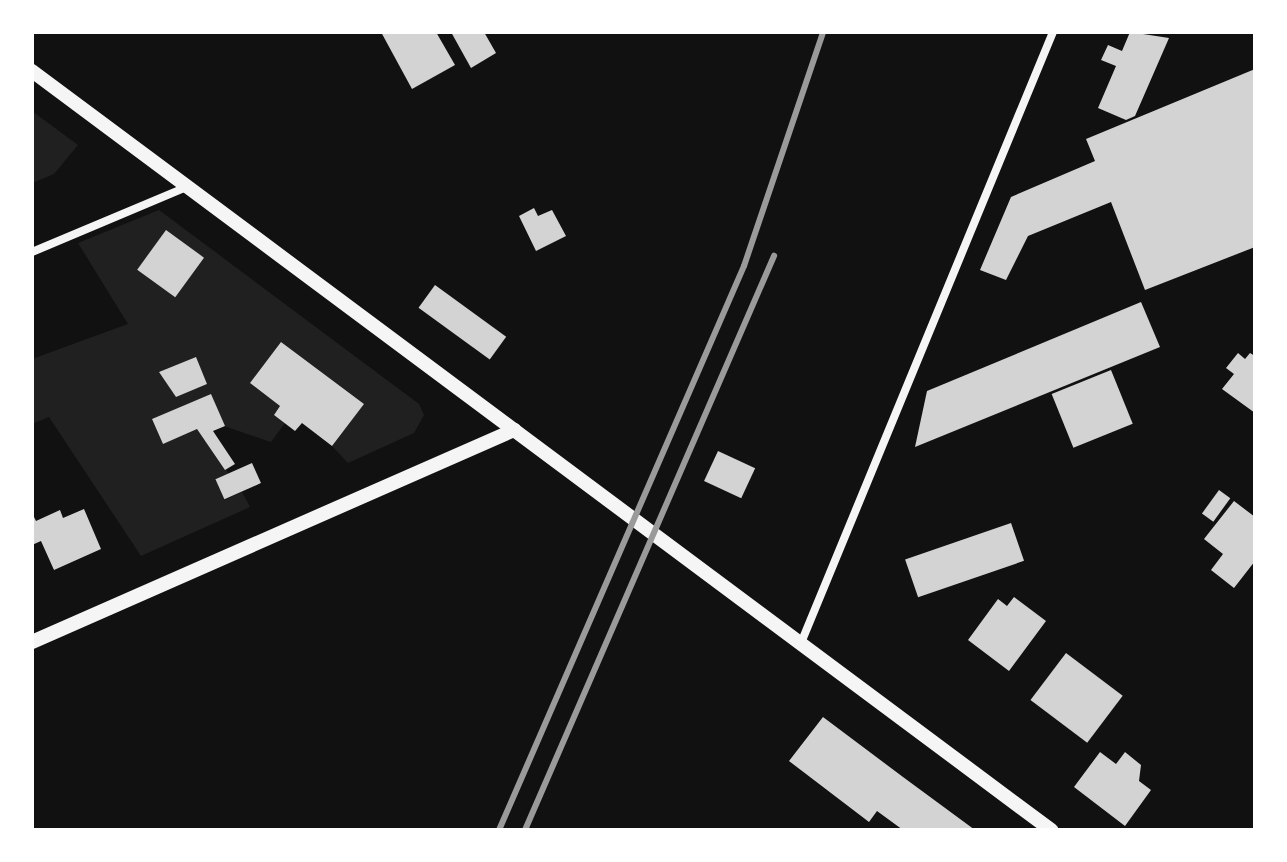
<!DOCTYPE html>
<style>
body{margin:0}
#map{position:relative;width:1287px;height:862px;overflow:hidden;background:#111;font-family:"Space Grotesk",sans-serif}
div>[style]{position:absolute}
.green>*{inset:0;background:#202020}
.building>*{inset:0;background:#d3d3d3;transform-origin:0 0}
.minor>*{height:8px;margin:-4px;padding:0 4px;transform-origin:4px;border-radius:4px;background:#f5f5f5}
.tertiary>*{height:14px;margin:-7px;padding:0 7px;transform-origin:7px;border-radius:7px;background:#f5f5f5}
.rail>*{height:6px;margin:-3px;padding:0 3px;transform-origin:3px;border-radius:3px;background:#9a9a9a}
span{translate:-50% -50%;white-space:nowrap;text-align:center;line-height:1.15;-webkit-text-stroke:7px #fff;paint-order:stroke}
.frame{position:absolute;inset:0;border:34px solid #fff;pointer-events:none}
</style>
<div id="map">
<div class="green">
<div style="clip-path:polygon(32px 111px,78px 145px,54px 174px,32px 183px)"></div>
<div style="clip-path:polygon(evenodd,159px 210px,419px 404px,424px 415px,414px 433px,348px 463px,332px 446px,364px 404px,281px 342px,250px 383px,280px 406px,274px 415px,285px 423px,271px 442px,224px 426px,211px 394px,152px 419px,163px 444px,197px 429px,229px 474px,216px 480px,225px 500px,242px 492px,250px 507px,141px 556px,49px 417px,32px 424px,32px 359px,128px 324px,78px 243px,159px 210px,196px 357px,207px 384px,176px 397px,159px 372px,196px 357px)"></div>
</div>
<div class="building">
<div style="clip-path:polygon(381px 32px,436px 32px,455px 65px,412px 89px)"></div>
<div style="clip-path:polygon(451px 32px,484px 32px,496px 53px,471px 68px)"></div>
<div style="clip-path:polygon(1130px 32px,1169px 38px,1135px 116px,1126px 120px,1098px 108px,1116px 66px,1101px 60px,1108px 45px,1122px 51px)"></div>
<div style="clip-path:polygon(1255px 69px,1255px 247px,1145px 290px,1111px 202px,1028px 236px,1006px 280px,980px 270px,1011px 197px,1095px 161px,1086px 139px)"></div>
<div style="clip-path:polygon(534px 208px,538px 216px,552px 210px,566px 236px,536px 251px,519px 216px)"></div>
<div style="left:166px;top:230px;width:47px;height:49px;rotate:36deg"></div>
<div style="left:435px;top:285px;width:88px;height:28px;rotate:36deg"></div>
<div style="clip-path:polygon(1141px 302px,1160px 347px,915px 447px,927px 391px)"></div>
<div style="clip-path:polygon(281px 342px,364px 404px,332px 446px,302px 423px,295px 431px,274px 415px,280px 406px,250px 383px)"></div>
<div style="clip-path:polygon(1238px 353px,1245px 359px,1250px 353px,1255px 356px,1255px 413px,1222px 389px,1234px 374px,1226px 368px)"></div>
<div style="clip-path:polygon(196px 357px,207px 384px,176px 397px,159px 372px)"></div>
<div style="left:1111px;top:370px;width:58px;height:64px;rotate:68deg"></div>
<div style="clip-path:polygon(211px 394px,225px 426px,213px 431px,235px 464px,225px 470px,197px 429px,163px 444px,152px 419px)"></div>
<div style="left:718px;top:451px;width:41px;height:33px;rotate:25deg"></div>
<div style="left:252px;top:463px;width:22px;height:40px;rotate:66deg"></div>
<div style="left:1219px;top:490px;width:14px;height:29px;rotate:36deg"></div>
<div style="clip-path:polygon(1234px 501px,1255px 517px,1255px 561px,1234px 588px,1211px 570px,1223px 554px,1204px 539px)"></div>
<div style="clip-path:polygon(84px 509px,101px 549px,54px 570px,41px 541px,32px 545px,32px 513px,36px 521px,60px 510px,63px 518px)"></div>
<div style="left:1011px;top:523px;width:40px;height:112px;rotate:71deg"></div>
<div style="clip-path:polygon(1014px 597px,1046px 621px,1009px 671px,968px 640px,998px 599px,1007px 606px)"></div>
<div style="left:1066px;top:653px;width:71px;height:59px;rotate:37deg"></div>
<div style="clip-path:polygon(823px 717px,903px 777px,975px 830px,903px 830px,877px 811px,869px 822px,789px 761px)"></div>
<div style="clip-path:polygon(1100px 752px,1116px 764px,1125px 752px,1141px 765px,1139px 781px,1151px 790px,1125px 826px,1074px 787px)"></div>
</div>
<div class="minor">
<div style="left:32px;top:252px;width:168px;rotate:-22.8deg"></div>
<div style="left:801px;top:643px;width:661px;rotate:-67.59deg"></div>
</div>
<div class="tertiary">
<div style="left:32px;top:71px;width:1271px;rotate:36.68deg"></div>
<div style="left:32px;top:642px;width:527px;rotate:-23.74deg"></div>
</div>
<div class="rail">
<div style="left:499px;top:830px;width:615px;rotate:-66.52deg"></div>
<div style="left:744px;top:266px;width:247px;rotate:-71.3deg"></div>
<div style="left:525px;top:830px;width:626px;rotate:-66.55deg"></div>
</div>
<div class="frame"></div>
</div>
